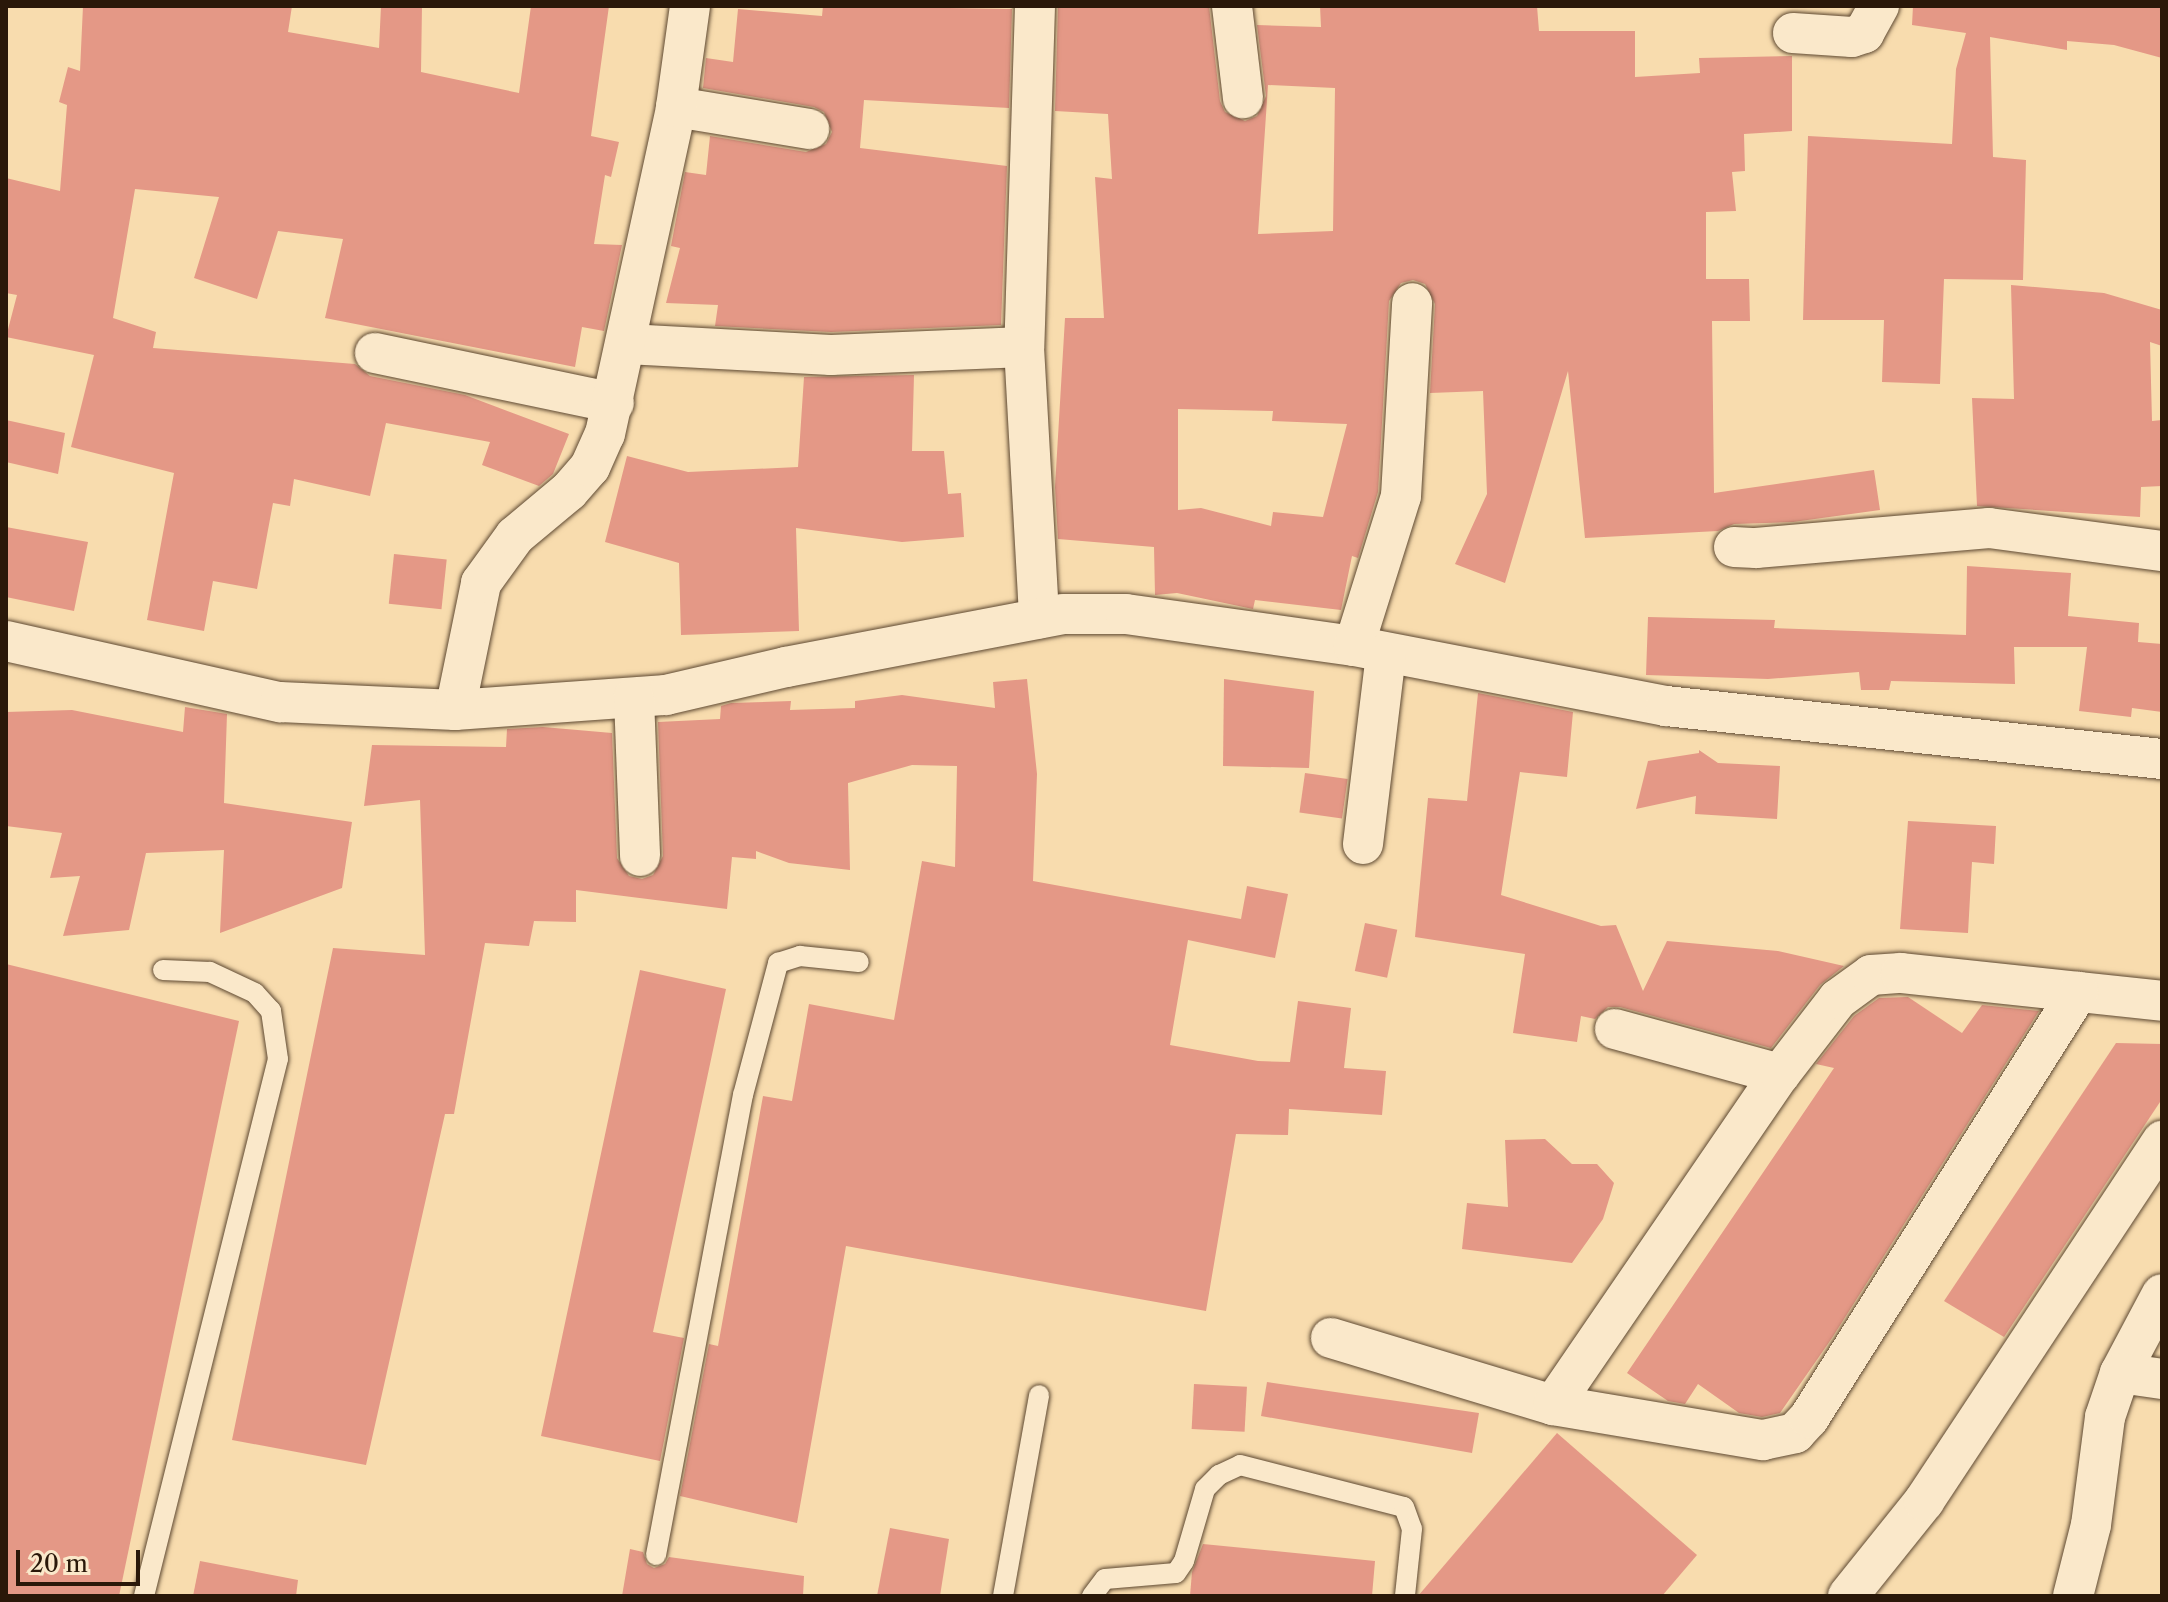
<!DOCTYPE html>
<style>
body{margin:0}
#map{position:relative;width:2168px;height:1602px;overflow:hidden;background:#f8dcae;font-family:"Libre Caslon Text",serif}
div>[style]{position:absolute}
.building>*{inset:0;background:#e49886;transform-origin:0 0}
.roads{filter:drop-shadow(0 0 2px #5e4932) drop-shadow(0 0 2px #5e4932)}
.service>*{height:20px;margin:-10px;padding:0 10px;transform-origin:10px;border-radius:10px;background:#fae8ca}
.minor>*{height:40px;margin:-20px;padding:0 20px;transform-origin:20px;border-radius:20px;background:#fae8ca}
span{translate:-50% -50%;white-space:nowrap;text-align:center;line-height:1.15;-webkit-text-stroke:7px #fae8ca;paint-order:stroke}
.frame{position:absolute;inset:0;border:8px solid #2a1809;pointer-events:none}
.scale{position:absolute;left:16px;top:1550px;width:124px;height:36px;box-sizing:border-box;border:4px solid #2a1809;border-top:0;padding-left:10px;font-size:24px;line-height:28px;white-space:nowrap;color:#2a1809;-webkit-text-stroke:6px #fae8ca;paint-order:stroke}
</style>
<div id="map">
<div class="building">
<div style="clip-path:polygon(83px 6px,292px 6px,288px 32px,379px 48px,381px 6px,422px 6px,421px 72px,519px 93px,531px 6px,609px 6px,591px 136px,619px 142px,611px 177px,605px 175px,594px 244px,622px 245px,604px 331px,582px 327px,575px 367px,325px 318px,343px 239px,278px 231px,257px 299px,194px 278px,219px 197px,135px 189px,113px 318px,156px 332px,153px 348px,355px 364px,370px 376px,465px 395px,569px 434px,553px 474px,539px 486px,482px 465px,490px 442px,386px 423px,370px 496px,294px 479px,290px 506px,273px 503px,257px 589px,213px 581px,204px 631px,147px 620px,174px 473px,71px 447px,94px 355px,6px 337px,17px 295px,6px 293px,6px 178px,60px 191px,67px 105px,59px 102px,68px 67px,80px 71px)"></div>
<div style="clip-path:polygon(823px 6px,1012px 9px,1009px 108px,864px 100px,860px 148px,1007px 166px,1001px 325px,831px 332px,715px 326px,718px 305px,666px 303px,680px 248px,671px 246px,685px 172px,706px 175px,710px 136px,806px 152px,826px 144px,832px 132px,824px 112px,814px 107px,703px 88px,706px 58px,733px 62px,738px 9px,822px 16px)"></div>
<div style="clip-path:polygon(evenodd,1058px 6px,1209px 6px,1220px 101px,1225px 112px,1245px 121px,1257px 116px,1266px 96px,1257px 25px,1321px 27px,1320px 6px,1537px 6px,1539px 31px,1635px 31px,1635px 77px,1700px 73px,1699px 58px,1792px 56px,1792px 131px,1744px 134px,1745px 171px,1732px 172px,1736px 211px,1706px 212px,1706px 279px,1749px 279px,1750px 321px,1712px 321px,1714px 493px,1874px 470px,1880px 510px,1793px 522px,1734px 524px,1718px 531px,1585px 538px,1568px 371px,1505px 583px,1455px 564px,1487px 494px,1483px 391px,1430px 393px,1435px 304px,1425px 284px,1413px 280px,1401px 283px,1389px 301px,1378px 492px,1358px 558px,1352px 556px,1341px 610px,1255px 600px,1253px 609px,1177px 593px,1155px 595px,1154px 547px,1058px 539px,1055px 487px,1065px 318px,1104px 318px,1095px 177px,1112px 179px,1108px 114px,1055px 111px,1058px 6px,1268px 85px,1335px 88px,1333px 231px,1258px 234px,1268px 85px,1058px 6px,1178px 409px,1273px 411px,1272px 421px,1347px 424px,1323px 517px,1273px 512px,1271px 526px,1201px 508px,1178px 510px,1178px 409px)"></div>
<div style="clip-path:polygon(1913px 6px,2162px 6px,2162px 58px,2114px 45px,2067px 41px,2067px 50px,1990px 37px,1993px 157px,2026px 160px,2023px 280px,1944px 279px,1940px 384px,1882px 382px,1884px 320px,1803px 320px,1808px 136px,1952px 144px,1956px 69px,1966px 33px,1912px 25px)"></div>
<div style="clip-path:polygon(2011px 285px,2104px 293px,2162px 310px,2162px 346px,2150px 342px,2152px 421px,2162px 420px,2162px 486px,2141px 487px,2140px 517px,1977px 506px,1972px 398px,2014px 399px)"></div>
<div style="clip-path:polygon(914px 375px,912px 451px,944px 451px,948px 494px,961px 493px,964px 537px,902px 542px,796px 528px,799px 631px,681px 635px,679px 563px,605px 542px,627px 456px,688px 472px,798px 467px,804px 377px)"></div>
<div style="clip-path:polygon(6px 420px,65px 433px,58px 474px,6px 462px)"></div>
<div style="clip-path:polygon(6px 527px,88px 542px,74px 611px,6px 597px)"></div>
<div style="left:394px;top:554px;width:53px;height:50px;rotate:6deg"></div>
<div style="clip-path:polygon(1967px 566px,2071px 573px,2068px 616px,2139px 623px,2138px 642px,2162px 644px,2162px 712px,2132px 708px,2131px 717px,2079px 711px,2087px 647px,2014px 647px,2015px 684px,1891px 681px,1889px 690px,1861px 690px,1859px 672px,1768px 679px,1646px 675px,1648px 617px,1775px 620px,1774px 628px,1966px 635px)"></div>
<div style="clip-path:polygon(1027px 679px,1037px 774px,1033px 881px,1241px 919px,1247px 886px,1288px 894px,1275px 958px,1188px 940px,1170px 1045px,1258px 1061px,1290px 1062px,1298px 1001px,1351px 1008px,1344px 1068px,1386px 1071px,1382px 1115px,1289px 1109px,1288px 1135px,1236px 1134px,1206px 1311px,846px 1246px,797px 1523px,680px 1496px,709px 1344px,718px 1346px,763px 1096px,792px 1101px,809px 1004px,894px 1020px,922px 861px,955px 867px,957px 766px,912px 765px,848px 783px,850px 870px,789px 863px,756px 851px,756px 859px,732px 857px,727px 909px,576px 890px,576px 922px,534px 921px,529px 946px,485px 943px,454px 1114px,445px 1114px,366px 1465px,232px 1440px,333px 948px,425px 955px,420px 800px,364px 806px,372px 745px,506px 747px,507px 729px,543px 727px,612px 733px,617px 858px,629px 876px,642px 879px,653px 875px,663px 856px,658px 722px,720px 719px,721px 706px,731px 703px,791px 701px,790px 710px,855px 708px,855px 701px,902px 695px,995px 708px,993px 682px)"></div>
<div style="clip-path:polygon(1224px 679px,1314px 691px,1309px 768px,1223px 766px)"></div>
<div style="clip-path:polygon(1478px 693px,1573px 712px,1567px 777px,1520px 772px,1501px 895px,1601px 926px,1616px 925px,1643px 991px,1667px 941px,1778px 951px,1844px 966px,1820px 985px,1771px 1048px,1620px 1007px,1608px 1007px,1595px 1019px,1581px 1016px,1577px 1042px,1513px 1033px,1525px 954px,1415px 937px,1428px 798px,1467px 801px)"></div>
<div style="clip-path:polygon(185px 707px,227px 714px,224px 803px,352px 822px,342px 888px,220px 933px,224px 850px,146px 853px,129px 930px,63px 936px,80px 876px,50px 878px,62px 833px,6px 826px,6px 712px,72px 710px,183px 732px)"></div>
<div style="clip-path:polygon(1699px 750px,1718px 763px,1780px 766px,1777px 819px,1695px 814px,1696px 796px,1636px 809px,1648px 761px,1699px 753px)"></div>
<div style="left:1305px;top:773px;width:43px;height:40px;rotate:8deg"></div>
<div style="clip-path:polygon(1908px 821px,1996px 826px,1994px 864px,1972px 862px,1968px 933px,1900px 929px)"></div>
<div style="left:1365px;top:923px;width:33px;height:49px;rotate:12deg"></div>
<div style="clip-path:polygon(6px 964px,239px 1021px,119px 1596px,6px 1596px)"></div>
<div style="clip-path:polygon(640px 970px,726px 989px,653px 1332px,684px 1338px,660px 1461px,541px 1436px)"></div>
<div style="clip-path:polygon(1908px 997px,1962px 1033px,1982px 1005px,2039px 1011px,1832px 1338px,1780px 1413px,1762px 1417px,1739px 1413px,1698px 1384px,1685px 1404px,1668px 1401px,1627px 1373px,1834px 1068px,1816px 1064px,1854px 1016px,1879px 998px)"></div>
<div style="clip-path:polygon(2116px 1043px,2162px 1044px,2162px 1099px,2004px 1337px,1944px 1301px)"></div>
<div style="clip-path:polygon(1545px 1139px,1572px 1164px,1597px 1164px,1614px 1183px,1603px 1219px,1572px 1263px,1462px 1249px,1467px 1203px,1508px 1207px,1505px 1140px)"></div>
<div style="clip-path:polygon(1267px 1382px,1479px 1413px,1472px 1453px,1261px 1416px)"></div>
<div style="left:1194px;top:1384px;width:53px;height:45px;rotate:3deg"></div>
<div style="clip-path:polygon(1557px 1433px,1697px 1555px,1662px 1596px,1418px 1596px)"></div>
<div style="clip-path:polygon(890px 1528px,949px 1539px,940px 1596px,877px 1596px)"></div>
<div style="clip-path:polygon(1203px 1544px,1375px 1561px,1372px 1596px,1190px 1596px,1192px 1572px)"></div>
<div style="clip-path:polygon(630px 1549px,643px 1552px,647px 1564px,654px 1568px,665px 1564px,669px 1557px,804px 1576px,803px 1596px,622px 1596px)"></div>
<div style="clip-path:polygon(200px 1561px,298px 1580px,296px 1596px,193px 1596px)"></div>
</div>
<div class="roads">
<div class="service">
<div style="left:656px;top:1555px;width:468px;rotate:-79.3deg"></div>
<div style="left:743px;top:1095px;width:137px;rotate:-75.1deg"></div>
<div style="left:778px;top:963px;width:23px;rotate:-18deg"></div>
<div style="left:800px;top:956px;width:59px;rotate:5.8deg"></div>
<div style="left:144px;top:1596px;width:553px;rotate:-75.99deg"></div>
<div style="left:278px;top:1059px;width:49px;rotate:-98.3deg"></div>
<div style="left:271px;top:1011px;width:24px;rotate:-132deg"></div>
<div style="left:255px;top:993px;width:50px;rotate:-155deg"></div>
<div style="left:210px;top:972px;width:47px;rotate:-177.6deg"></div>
<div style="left:1003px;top:1596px;width:204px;rotate:-79.8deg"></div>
<div style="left:1092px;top:1596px;width:21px;rotate:-53deg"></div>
<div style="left:1105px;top:1579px;width:71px;rotate:-4.8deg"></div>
<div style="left:1176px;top:1573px;width:14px;rotate:-56deg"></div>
<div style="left:1184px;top:1561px;width:75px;rotate:-73.7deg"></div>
<div style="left:1205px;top:1489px;width:20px;rotate:-45deg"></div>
<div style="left:1219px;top:1475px;width:23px;rotate:-25deg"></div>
<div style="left:1240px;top:1465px;width:169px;rotate:14.4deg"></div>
<div style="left:1404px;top:1507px;width:23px;rotate:70deg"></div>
<div style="left:1412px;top:1529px;width:67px;rotate:96deg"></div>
</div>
<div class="minor">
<div style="left:1035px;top:6px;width:341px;rotate:91.8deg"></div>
<div style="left:1024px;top:347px;width:272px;rotate:86.8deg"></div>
<div style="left:1232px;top:6px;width:93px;rotate:83.2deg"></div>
<div style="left:1793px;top:33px;width:59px;rotate:3.9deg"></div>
<div style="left:1852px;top:37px;width:13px;rotate:-18deg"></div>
<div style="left:1864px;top:33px;width:31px;rotate:-61deg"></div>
<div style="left:676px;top:107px;width:135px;rotate:9.4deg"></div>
<div style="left:627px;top:344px;width:204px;rotate:3.1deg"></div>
<div style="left:831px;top:355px;width:193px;rotate:-2.4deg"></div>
<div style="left:375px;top:353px;width:244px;rotate:11.8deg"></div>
<div style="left:1734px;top:547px;width:22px;rotate:3deg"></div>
<div style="left:1756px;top:548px;width:234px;rotate:-4.9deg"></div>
<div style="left:1989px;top:528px;width:175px;rotate:7.6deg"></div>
<div style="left:6px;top:641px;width:281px;rotate:12.6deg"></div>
<div style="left:280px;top:702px;width:175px;rotate:2.6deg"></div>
<div style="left:455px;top:710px;width:212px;rotate:-4.1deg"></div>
<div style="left:666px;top:695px;width:123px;rotate:-13.1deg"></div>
<div style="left:786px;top:667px;width:282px;rotate:-10.8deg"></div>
<div style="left:1063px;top:614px;width:63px"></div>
<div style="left:1126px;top:614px;width:230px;rotate:8deg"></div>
<div style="left:1354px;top:646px;width:318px;rotate:10.9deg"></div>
<div style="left:1666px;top:706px;width:499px;rotate:6.1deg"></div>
<div style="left:1354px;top:646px;width:157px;rotate:-72.6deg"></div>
<div style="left:1401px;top:496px;width:193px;rotate:-86.7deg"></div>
<div style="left:634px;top:698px;width:158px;rotate:87.8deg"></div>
<div style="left:455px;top:710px;width:130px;rotate:-78.4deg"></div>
<div style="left:481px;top:583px;width:58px;rotate:-54.1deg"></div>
<div style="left:515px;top:536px;width:70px;rotate:-39.8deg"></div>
<div style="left:569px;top:491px;width:32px;rotate:-49deg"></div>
<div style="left:590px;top:467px;width:36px;rotate:-66deg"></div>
<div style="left:605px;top:434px;width:335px;rotate:-77.7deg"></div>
<div style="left:676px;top:107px;width:102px;rotate:-82.1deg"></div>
<div style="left:1363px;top:844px;width:192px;rotate:-83.1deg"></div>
<div style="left:1615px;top:1029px;width:171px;rotate:15.3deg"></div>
<div style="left:1331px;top:1338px;width:232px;rotate:16.8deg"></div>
<div style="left:1553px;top:1405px;width:401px;rotate:-55.6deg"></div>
<div style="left:1780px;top:1074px;width:95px;rotate:-52.3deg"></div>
<div style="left:1838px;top:999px;width:41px;rotate:-36deg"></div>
<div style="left:1871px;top:975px;width:30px;rotate:-4deg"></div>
<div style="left:1901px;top:973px;width:262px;rotate:6.1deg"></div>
<div style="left:2120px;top:1373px;width:89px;rotate:-62deg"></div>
<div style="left:1553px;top:1405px;width:213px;rotate:9.5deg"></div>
<div style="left:1763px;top:1440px;width:33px;rotate:-12deg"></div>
<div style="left:1795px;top:1433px;width:21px;rotate:-47deg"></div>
<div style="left:1809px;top:1418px;width:504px;rotate:-57.73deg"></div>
<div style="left:1848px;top:1596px;width:122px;rotate:-51.3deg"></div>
<div style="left:1924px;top:1501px;width:432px;rotate:-56.5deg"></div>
<div style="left:2073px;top:1596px;width:73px;rotate:-75.8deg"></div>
<div style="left:2091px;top:1525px;width:109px;rotate:-82.6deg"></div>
<div style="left:2105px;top:1417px;width:46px;rotate:-71.2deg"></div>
<div style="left:2120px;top:1373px;width:42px;rotate:8.1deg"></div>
</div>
</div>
<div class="frame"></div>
<div class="scale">20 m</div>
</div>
